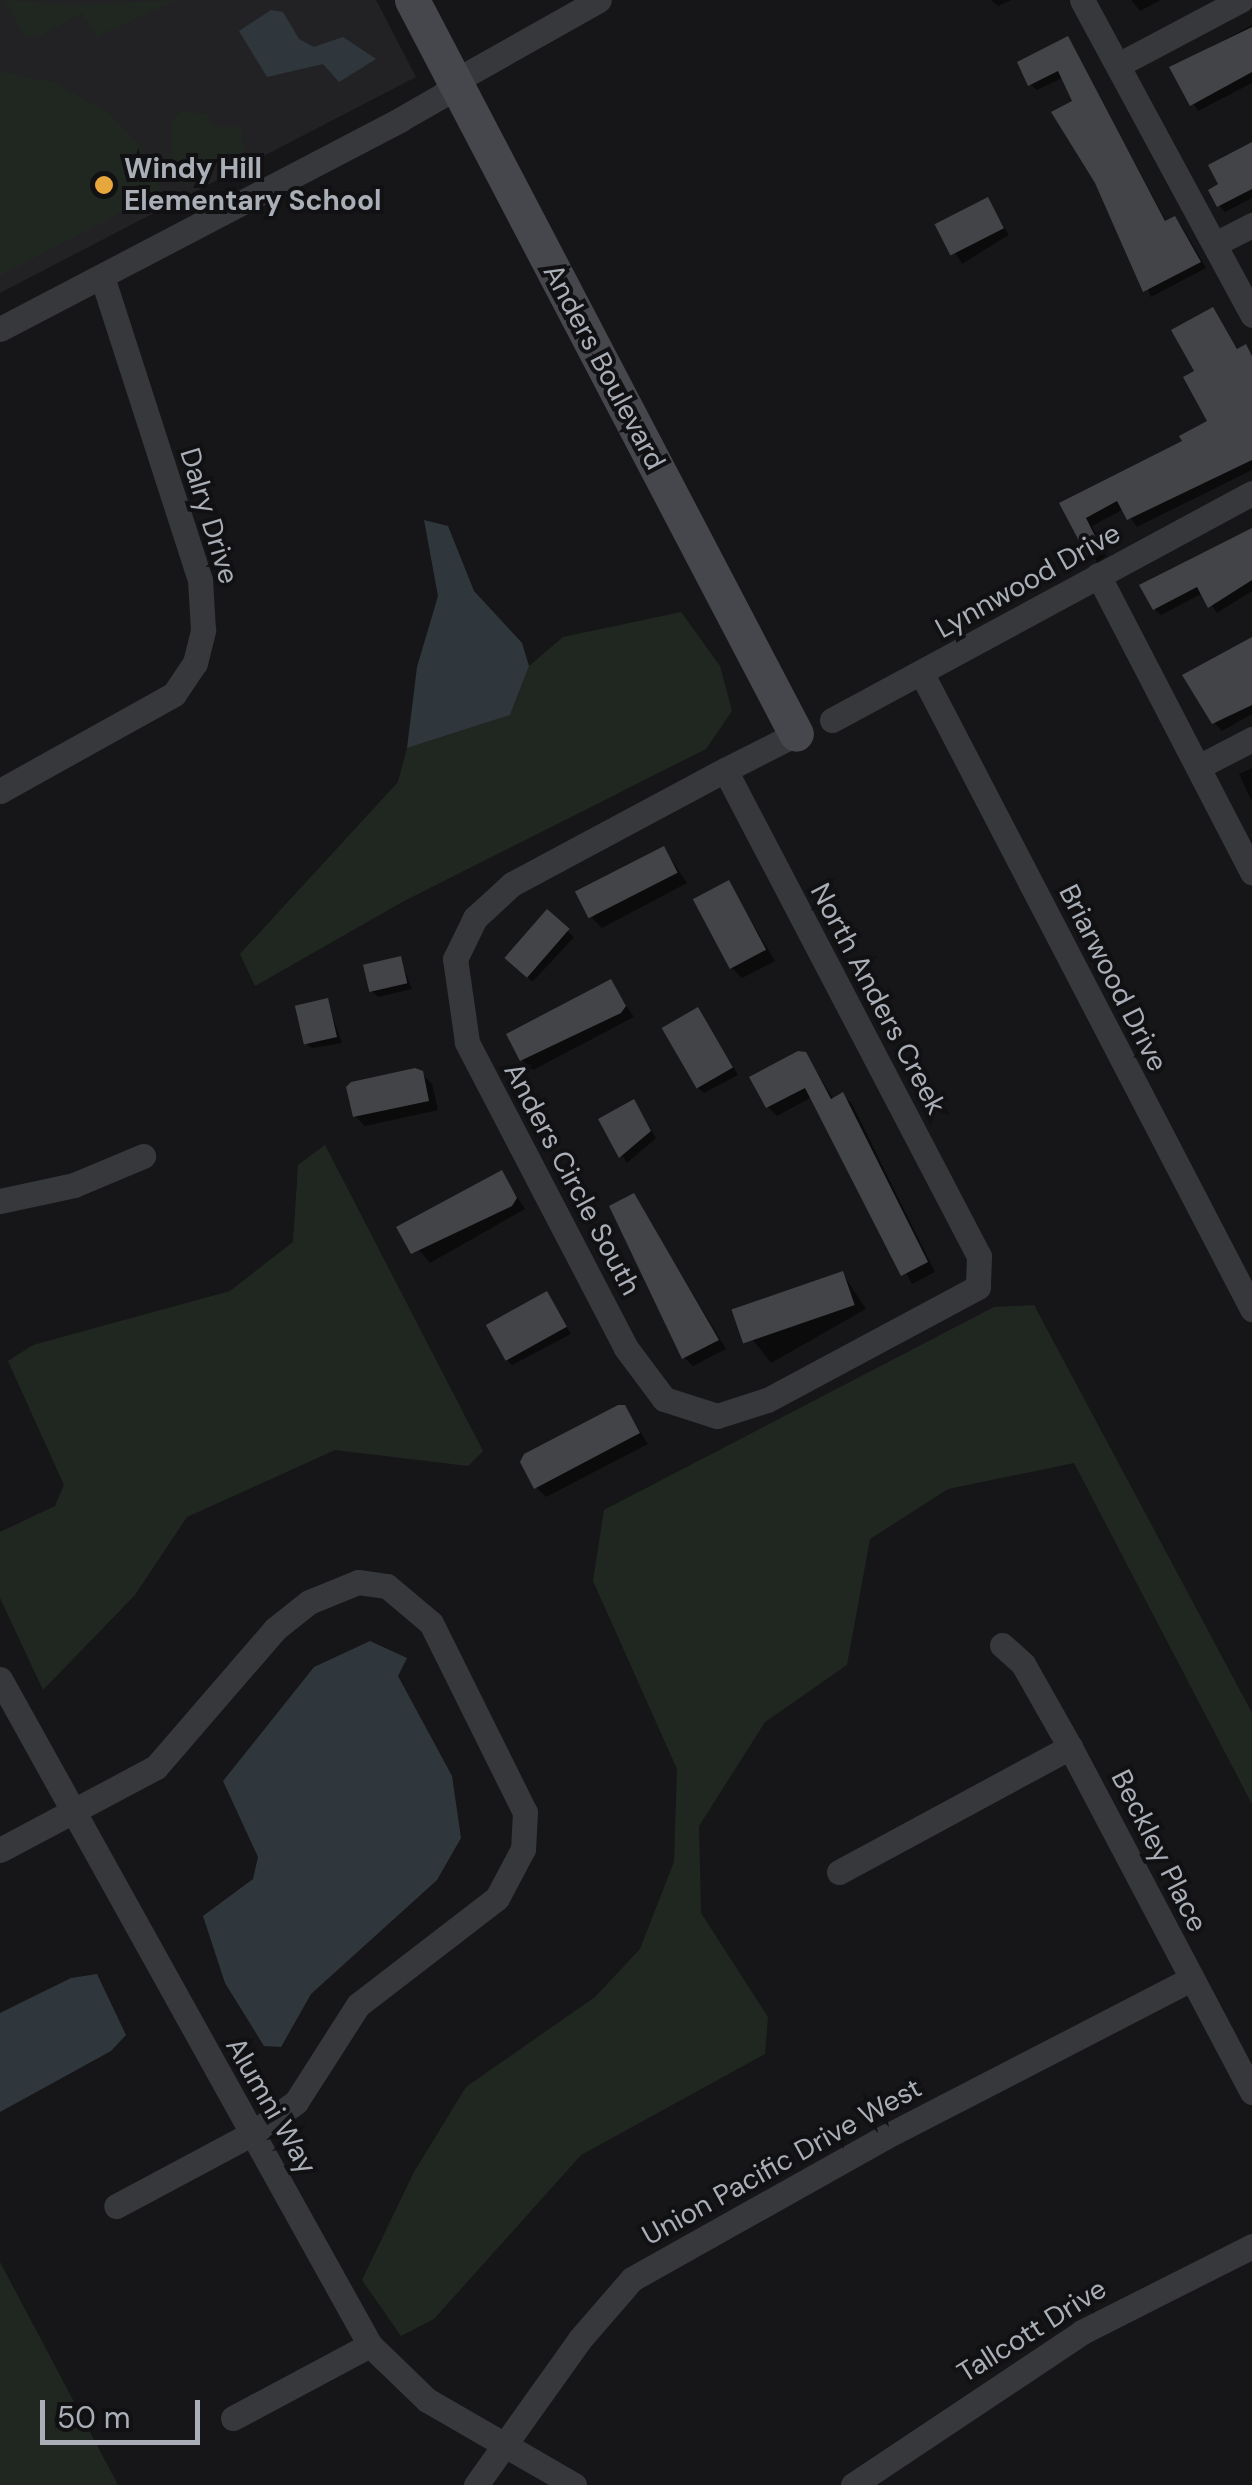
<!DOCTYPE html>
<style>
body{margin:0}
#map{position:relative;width:1252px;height:2485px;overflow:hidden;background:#161618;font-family:"DM Sans",sans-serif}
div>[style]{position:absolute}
.built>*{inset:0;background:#222225}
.green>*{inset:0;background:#202721}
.water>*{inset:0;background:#2f373d}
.shadow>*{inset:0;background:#0007;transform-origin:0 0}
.building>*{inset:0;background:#434448;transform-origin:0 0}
.street>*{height:25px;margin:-12.5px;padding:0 12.5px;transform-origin:12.5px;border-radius:12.5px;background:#37383c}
.secondary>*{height:35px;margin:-17.5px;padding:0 17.5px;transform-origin:17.5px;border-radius:17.5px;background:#45474c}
.dots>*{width:28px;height:28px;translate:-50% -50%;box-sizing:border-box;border:5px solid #111113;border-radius:50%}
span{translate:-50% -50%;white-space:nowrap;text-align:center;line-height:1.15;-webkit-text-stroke:8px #111113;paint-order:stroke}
.poi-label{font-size:28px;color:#a9aeb7;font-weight:700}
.left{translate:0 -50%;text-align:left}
.street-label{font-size:28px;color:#a9aeb7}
.scale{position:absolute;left:40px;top:2400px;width:160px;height:45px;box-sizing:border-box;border:5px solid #a9aeb7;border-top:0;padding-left:12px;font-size:30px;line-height:35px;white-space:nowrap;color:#a9aeb7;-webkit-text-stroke:8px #111113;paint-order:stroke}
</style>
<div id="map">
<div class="built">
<div style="clip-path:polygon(0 0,376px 0,416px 77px,0 293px)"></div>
</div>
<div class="green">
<div style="clip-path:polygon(5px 0,77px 5px,176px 0,96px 37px,82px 13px,41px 36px,24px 36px)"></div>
<div style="clip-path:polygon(0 71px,56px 83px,108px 113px,142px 148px,162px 191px,0 276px)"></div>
<div style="clip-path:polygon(181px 110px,208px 115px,216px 127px,241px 127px,244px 152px,186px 184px,178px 181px,171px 166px,172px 121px)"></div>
<div style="clip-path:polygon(681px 612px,720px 666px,732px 711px,706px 749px,404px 901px,255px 986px,240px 954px,398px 782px,407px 748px,510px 715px,529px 666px,563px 637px)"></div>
<div style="clip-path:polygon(325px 1145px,483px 1451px,468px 1466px,335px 1450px,187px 1517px,135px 1595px,43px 1690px,0 1598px,0 1532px,55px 1506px,64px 1485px,8px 1361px,33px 1345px,230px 1291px,293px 1242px,298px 1165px)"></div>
<div style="clip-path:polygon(1034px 1305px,1252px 1713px,1252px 1804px,1074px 1463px,948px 1489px,870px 1539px,847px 1665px,765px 1722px,699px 1826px,701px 1913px,768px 2017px,765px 2054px,581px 2155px,434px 2319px,401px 2336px,362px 2280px,414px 2172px,466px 2087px,595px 1997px,640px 1949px,674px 1862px,677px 1769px,593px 1581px,604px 1510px,994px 1307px)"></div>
<div style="clip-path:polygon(0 2262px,118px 2485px,0 2485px)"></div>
</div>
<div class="water">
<div style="clip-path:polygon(271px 10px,283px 12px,299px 39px,314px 47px,343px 37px,376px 59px,339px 82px,323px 64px,267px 77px,239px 31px)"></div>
<div style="clip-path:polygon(424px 520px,448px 526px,474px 591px,522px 643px,529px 666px,510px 715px,407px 748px,417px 667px,438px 596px)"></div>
<div style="clip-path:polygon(370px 1641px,407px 1658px,398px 1676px,452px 1776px,461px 1838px,437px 1880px,311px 1994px,281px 2047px,264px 2046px,225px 1983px,203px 1916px,253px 1879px,258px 1857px,223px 1781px,314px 1667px)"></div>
<div style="clip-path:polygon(97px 1974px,126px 2035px,111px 2051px,0 2112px,0 2013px,71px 1978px)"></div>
</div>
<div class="shadow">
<div style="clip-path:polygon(991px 0,1011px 0,998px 6px)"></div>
<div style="clip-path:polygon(1131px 0,1161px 0,1140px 11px)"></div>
<div style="clip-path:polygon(1252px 25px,1252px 83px,1198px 111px,1172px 68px)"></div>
<div style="clip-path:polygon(1068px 39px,1167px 223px,1175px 219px,1181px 225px,1206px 268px,1151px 297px,1064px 77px,1037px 90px,1030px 84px)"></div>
<div style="clip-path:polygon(1252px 145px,1252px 198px,1225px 212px,1219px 205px,1222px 185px)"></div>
<div style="left:987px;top:200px;width:41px;height:55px;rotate:58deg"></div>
<div style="clip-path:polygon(1213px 310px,1239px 351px,1252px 354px,1252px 470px,1137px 527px,1124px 509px,1092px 526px,1107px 556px,1097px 562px,1063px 505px,1185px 442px,1210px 422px,1197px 372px)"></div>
<div style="clip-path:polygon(1252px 530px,1252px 591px,1217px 613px,1203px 593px,1161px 615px,1155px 609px)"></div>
<div style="clip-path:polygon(1252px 643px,1252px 714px,1222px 731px,1214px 722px)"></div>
<div style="clip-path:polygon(1252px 768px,1252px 802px,1239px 774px)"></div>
<div style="clip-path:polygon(664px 849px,687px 883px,602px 928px,592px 918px)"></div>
<div style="clip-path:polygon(729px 884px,775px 961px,742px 978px,732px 968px)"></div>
<div style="left:547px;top:912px;width:37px;height:61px;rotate:43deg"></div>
<div style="clip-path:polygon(400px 959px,412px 989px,378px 997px,371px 990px)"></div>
<div style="clip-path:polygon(610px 982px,634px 1017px,533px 1070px,522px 1060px)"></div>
<div style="clip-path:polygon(327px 1001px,342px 1043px,312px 1048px,305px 1042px)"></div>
<div style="clip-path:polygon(698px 1010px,738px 1075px,704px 1093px,697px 1087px)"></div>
<div style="clip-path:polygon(806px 1055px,834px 1100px,843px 1095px,852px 1104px,935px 1272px,912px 1284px,812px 1097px,777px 1116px,768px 1107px)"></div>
<div style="clip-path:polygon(422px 1074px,432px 1084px,438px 1110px,365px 1126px,355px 1116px)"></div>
<div style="clip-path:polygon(634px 1102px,656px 1138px,627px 1163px,601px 1120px)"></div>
<div style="clip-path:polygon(502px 1173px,525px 1209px,430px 1263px,400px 1227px)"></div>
<div style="clip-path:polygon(634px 1196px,726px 1349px,693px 1366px,684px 1357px)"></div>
<div style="clip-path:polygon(843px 1274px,866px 1309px,771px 1363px,742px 1326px)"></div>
<div style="clip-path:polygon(547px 1294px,571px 1334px,512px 1365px,506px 1359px)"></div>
<div style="clip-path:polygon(625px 1408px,648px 1444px,546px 1497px,536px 1487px)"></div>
</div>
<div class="building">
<div style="clip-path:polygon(1252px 27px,1252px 72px,1190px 106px,1169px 67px)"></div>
<div style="clip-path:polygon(1068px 36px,1165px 221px,1175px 216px,1201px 262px,1143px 292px,1095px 183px,1051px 112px,1072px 101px,1058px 71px,1028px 86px,1017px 62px)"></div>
<div style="clip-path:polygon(1252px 142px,1252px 189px,1217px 207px,1208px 190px,1218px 184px,1208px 165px)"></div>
<div style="left:988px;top:197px;width:35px;height:60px;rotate:63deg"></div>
<div style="clip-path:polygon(1213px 307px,1237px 349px,1246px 344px,1252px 356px,1252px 460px,1127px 520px,1117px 501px,1086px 518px,1101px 548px,1087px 556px,1059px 503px,1182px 441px,1179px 436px,1207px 421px,1183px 377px,1194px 371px,1171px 330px)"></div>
<div style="clip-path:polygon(1252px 528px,1252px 580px,1208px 608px,1197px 587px,1153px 610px,1139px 585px)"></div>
<div style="clip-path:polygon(1252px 637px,1252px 705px,1212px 724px,1182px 675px)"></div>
<div style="left:664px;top:846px;width:30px;height:100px;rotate:63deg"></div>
<div style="left:729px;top:880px;width:79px;height:41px;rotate:62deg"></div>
<div style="left:547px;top:909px;width:30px;height:65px;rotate:41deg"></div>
<div style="left:401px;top:956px;width:28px;height:39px;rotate:77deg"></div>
<div style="clip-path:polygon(611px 979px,626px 1006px,621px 1013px,520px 1061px,506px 1034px)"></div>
<div style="left:328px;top:998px;width:40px;height:34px;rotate:77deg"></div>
<div style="left:698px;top:1007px;width:70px;height:42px;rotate:60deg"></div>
<div style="clip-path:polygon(798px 1051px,806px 1052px,831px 1099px,843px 1092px,928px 1262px,901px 1276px,805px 1088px,766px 1108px,749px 1077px)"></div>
<div style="clip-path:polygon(415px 1068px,423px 1071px,429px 1101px,353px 1117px,346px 1087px,351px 1082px)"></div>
<div style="clip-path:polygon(634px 1099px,651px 1131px,619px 1158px,598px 1119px)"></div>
<div style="clip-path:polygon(502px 1170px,517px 1198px,512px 1206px,411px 1254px,396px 1227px)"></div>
<div style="clip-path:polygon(634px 1193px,719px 1340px,682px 1359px,609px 1206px)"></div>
<div style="left:843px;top:1271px;width:36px;height:118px;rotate:71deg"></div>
<div style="left:547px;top:1291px;width:41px;height:70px;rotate:61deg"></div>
<div style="clip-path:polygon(618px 1405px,625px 1405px,640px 1433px,534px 1489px,520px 1462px,524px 1454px)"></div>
</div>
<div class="street">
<div style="left:1082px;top:0;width:358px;rotate:61.6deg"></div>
<div style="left:1118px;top:65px;width:139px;rotate:-27.9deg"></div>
<div style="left:1215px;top:244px;width:42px;rotate:-27.2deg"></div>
<div style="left:0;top:329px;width:453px;rotate:-27.6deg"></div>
<div style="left:401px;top:119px;width:48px;rotate:-29.7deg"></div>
<div style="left:443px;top:95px;width:18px;rotate:-49deg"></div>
<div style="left:455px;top:81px;width:165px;rotate:-29.4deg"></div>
<div style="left:1098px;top:575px;width:335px;rotate:62.6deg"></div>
<div style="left:922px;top:674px;width:716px;rotate:62.54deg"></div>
<div style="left:832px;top:720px;width:477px;rotate:-28.4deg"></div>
<div style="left:1200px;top:766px;width:59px;rotate:-27.4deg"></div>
<div style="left:725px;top:770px;width:548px;rotate:62.41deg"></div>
<div style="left:979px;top:1256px;width:31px;rotate:92deg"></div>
<div style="left:978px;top:1287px;width:239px;rotate:151.8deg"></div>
<div style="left:767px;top:1400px;width:52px;rotate:162.3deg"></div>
<div style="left:717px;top:1416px;width:56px;rotate:-162.2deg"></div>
<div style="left:664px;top:1399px;width:64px;rotate:-126.7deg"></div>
<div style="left:626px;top:1348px;width:345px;rotate:-117.5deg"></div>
<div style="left:467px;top:1042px;width:84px;rotate:-98.2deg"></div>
<div style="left:455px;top:959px;width:46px;rotate:-64deg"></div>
<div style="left:475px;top:918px;width:50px;rotate:-42.6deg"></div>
<div style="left:512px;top:884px;width:242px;rotate:-28.2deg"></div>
<div style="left:725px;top:770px;width:80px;rotate:-26.9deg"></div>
<div style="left:0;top:791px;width:199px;rotate:-29.1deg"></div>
<div style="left:174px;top:694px;width:37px;rotate:-56deg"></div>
<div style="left:195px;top:663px;width:34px;rotate:-76deg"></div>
<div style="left:203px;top:630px;width:50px;rotate:-93.4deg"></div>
<div style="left:200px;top:580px;width:319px;rotate:-107.9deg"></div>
<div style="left:0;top:1201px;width:76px;rotate:-12.2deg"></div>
<div style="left:74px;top:1185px;width:75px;rotate:-22.8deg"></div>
<div style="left:1002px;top:1645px;width:28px;rotate:42deg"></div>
<div style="left:1023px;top:1664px;width:95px;rotate:60.5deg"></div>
<div style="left:1070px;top:1747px;width:390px;rotate:62.2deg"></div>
<div style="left:0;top:1679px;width:762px;rotate:60.95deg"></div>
<div style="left:370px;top:2345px;width:79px;rotate:44deg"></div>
<div style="left:427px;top:2400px;width:170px;rotate:30deg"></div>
<div style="left:0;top:1850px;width:177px;rotate:-28deg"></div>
<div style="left:156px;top:1767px;width:182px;rotate:-49.2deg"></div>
<div style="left:275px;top:1629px;width:43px;rotate:-38.5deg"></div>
<div style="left:309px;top:1602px;width:53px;rotate:-22.2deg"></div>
<div style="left:358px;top:1582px;width:29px;rotate:8deg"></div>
<div style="left:387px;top:1586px;width:57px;rotate:40.1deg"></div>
<div style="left:431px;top:1623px;width:211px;rotate:63.6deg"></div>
<div style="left:525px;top:1812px;width:37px;rotate:93deg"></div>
<div style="left:523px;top:1849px;width:55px;rotate:118deg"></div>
<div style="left:497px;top:1898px;width:175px;rotate:142.4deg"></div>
<div style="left:358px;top:2005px;width:115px;rotate:122.6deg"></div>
<div style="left:296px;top:2102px;width:53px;rotate:144.2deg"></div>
<div style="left:253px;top:2133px;width:155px;rotate:151.9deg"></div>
<div style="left:839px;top:1872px;width:263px;rotate:-28.4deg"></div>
<div style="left:233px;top:2418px;width:155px;rotate:-28.1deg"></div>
<div style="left:476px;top:2485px;width:179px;rotate:-54.5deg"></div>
<div style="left:580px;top:2339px;width:79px;rotate:-49.1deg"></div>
<div style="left:632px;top:2279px;width:290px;rotate:-29.3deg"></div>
<div style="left:885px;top:2137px;width:344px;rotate:-27.3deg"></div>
<div style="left:853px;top:2485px;width:275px;rotate:-33.7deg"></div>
<div style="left:1082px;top:2332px;width:191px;rotate:-26.8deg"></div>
</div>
<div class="secondary">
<div style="left:412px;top:0;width:828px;rotate:62.38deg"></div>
</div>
<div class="dots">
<div style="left:104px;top:185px;background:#e8a73d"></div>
</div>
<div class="poi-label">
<span class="left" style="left:124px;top:185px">Windy Hill<br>Elementary School</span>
</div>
<div class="street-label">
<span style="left:604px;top:367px;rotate:62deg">Anders Boulevard</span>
<span style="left:209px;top:516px;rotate:73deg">Dalry Drive</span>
<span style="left:1028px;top:581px;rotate:-29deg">Lynnwood Drive</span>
<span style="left:1113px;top:978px;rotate:63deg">Briarwood Drive</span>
<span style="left:878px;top:999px;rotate:62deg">North Anders Creek</span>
<span style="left:572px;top:1179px;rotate:62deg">Anders Circle South</span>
<span style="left:1159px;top:1851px;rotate:63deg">Beckley Place</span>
<span style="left:271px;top:2106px;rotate:60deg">Alumni Way</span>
<span style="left:782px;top:2162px;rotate:-29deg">Union Pacific Drive West</span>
<span style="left:1032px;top:2331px;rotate:-32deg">Tallcott Drive</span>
</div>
<div class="scale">50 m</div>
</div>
